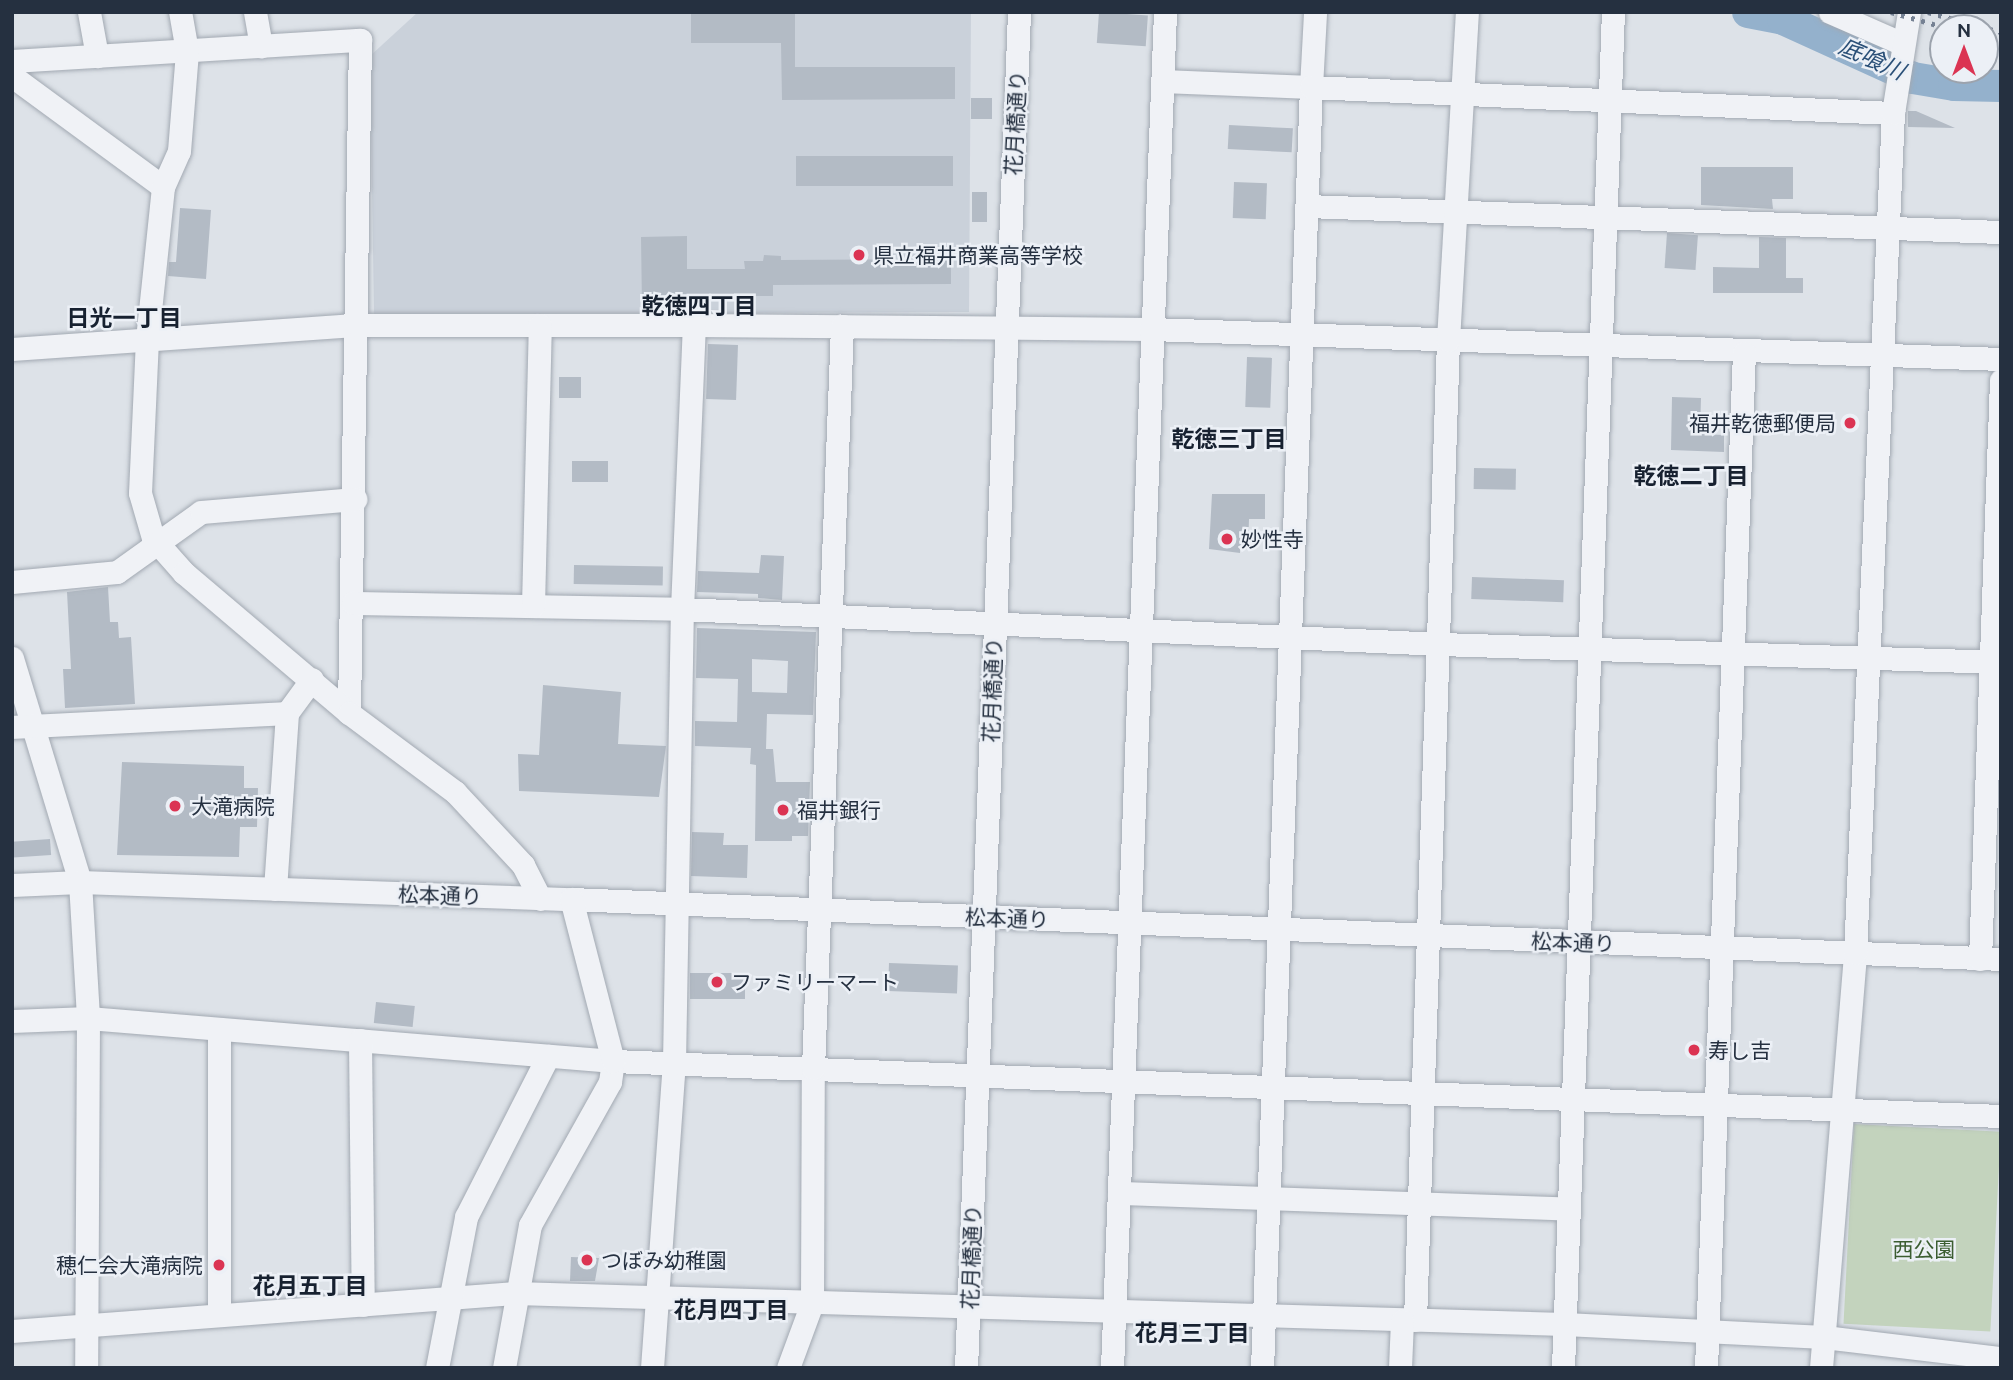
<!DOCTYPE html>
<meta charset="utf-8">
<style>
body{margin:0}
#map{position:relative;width:2013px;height:1380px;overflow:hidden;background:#dde2e8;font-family:Ubuntu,"Noto Sans JP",sans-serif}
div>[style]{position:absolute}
.built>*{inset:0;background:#cad1da}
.green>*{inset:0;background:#c3d3bd;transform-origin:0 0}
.river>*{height:32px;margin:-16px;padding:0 16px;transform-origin:16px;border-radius:16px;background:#94b1cc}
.building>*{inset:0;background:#b3bbc5;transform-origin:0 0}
.roads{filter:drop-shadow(0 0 2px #a2a9b2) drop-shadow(0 0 2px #a2a9b2)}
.minor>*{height:23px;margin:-11.5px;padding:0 11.5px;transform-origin:11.5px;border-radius:11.5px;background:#f0f2f6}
.rail>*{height:5px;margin-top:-2.5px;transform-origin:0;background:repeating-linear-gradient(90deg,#758193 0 3.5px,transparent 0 10.5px)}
.dots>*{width:19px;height:19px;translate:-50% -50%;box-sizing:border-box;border:4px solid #ecf0f6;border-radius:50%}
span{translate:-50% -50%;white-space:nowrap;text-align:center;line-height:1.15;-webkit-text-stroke:5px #ecf0f6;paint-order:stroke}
.street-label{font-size:21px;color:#253040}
.poi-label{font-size:21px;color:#253040}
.left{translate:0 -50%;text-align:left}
.right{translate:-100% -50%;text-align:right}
.park-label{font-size:21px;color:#3b5d31}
.water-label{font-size:23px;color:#2b5078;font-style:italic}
.neighbourhood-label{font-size:23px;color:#172130;font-weight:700}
.frame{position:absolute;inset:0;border:14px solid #253040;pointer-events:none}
.north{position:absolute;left:1929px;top:14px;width:70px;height:70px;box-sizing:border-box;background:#ecf0f6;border:2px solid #9ca3ad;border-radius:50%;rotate:0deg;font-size:19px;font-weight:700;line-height:28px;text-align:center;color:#253040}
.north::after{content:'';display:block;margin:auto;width:24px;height:32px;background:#db3453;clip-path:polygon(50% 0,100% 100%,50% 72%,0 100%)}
</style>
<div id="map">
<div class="built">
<div style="clip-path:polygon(418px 12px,971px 12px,969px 312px,374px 314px,370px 56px)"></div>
</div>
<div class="green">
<div style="left:1854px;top:1124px;width:147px;height:200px;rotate:3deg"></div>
</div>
<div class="river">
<div style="left:1748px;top:12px;width:36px;rotate:11deg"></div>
<div style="left:1783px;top:19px;width:143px;rotate:24.4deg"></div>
<div style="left:1913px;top:78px;width:42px;rotate:9.7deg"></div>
<div style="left:1954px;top:85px;width:47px;rotate:1.2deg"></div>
</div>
<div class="building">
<div style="clip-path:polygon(691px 12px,795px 12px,795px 67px,955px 67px,955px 99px,782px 100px,781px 43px,691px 43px)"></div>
<div style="left:1099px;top:12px;width:49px;height:31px;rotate:4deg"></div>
<div style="left:971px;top:98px;width:21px;height:21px"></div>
<div style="clip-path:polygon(1908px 111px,1916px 111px,1955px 128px,1908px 127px)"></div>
<div style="left:1229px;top:125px;width:64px;height:24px;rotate:3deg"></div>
<div style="left:796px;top:156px;width:157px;height:30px"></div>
<div style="clip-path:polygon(1701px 167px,1793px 167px,1793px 199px,1772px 199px,1773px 209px,1701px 205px)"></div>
<div style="left:1234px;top:182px;width:33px;height:36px;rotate:2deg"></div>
<div style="left:972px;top:192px;width:15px;height:30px"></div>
<div style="clip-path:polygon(180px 208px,211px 210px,206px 279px,168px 276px,169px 262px,176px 262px)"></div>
<div style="left:1667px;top:233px;width:31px;height:35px;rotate:4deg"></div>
<div style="clip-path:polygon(687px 236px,687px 269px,745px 269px,744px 261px,763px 261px,764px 255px,781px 256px,781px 260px,951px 259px,951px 284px,773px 285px,773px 296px,688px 296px,688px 306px,642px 307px,641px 237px)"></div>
<div style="clip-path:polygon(1759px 237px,1786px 238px,1786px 278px,1803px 278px,1803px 293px,1713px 293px,1713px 267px,1759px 268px)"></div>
<div style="left:708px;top:344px;width:30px;height:55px;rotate:2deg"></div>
<div style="left:1247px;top:357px;width:25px;height:50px;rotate:2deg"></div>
<div style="left:559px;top:377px;width:22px;height:21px"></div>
<div style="clip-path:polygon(1672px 397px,1701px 398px,1700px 434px,1724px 435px,1724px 452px,1671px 450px)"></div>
<div style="left:572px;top:461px;width:36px;height:21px"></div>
<div style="left:1474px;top:468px;width:42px;height:21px;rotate:1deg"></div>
<div style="clip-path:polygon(1212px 494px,1265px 494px,1265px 519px,1249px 519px,1248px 549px,1240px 549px,1240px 553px,1209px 549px)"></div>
<div style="clip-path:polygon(761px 555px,784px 556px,782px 600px,758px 598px,758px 594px,697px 592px,698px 571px,759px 573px)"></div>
<div style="left:574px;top:565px;width:89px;height:19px;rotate:1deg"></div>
<div style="left:1472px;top:577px;width:92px;height:22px;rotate:2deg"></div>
<div style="clip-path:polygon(108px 587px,110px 622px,118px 622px,119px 638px,131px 637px,135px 704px,65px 708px,63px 669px,71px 669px,67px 592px)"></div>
<div style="clip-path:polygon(evenodd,697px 628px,816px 632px,813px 715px,767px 714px,766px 749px,773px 749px,776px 782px,810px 782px,808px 836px,792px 836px,792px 841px,755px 841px,756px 765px,750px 764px,751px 748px,695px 746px,695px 721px,737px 722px,738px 679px,696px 678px,697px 628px,752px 659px,788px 661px,787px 693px,752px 692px,752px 659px)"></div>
<div style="clip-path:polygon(543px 685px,621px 692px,618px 744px,666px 746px,659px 797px,519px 791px,518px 754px,539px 755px)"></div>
<div style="clip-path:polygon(122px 762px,244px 766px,244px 788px,258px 788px,257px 827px,240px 827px,239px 857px,117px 855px)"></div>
<div style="clip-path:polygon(692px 832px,724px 833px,723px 845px,748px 845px,747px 878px,691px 876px)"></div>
<div style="left:50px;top:839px;width:16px;height:38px;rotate:86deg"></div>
<div style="left:889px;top:963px;width:69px;height:28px;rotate:2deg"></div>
<div style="left:690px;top:973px;width:55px;height:26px"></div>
<div style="left:376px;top:1002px;width:39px;height:21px;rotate:6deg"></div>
<div style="clip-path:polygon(571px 1257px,599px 1258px,595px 1281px,570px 1281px)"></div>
</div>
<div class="roads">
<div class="minor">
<div style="left:89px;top:12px;width:45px;rotate:79.7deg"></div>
<div style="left:255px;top:12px;width:35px;rotate:80deg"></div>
<div style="left:1830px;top:12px;width:77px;rotate:23.6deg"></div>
<div style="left:12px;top:61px;width:349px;rotate:-3.5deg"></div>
<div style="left:360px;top:40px;width:673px;rotate:90.94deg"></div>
<div style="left:12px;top:76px;width:187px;rotate:36.3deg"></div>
<div style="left:163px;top:187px;width:153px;rotate:96deg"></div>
<div style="left:147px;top:339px;width:154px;rotate:92.6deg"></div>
<div style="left:140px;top:493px;width:47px;rotate:73.9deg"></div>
<div style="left:153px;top:538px;width:47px;rotate:48.5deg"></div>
<div style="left:184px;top:573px;width:216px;rotate:40.3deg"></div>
<div style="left:349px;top:713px;width:132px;rotate:36.7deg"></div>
<div style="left:455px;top:792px;width:100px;rotate:47deg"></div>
<div style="left:523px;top:865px;width:38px;rotate:63deg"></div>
<div style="left:1162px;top:81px;width:149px;rotate:2.3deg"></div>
<div style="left:1311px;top:87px;width:75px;rotate:-86.9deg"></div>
<div style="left:163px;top:187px;width:39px;rotate:-66deg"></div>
<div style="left:179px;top:151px;width:100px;rotate:-85.4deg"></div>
<div style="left:187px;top:51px;width:40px;rotate:-100deg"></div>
<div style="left:1307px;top:206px;width:694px;rotate:2.15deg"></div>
<div style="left:12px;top:349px;width:347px;rotate:-4deg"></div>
<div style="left:358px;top:325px;width:336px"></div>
<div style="left:694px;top:325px;width:457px;rotate:0.5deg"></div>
<div style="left:1151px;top:329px;width:851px;rotate:2.02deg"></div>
<div style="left:12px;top:582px;width:105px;rotate:-5.4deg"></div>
<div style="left:117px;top:572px;width:103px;rotate:-35.5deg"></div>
<div style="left:201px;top:512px;width:155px;rotate:-4.8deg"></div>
<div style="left:353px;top:603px;width:329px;rotate:1deg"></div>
<div style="left:682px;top:609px;width:759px;rotate:2.64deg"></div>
<div style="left:1440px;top:644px;width:561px;rotate:1.84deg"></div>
<div style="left:533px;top:606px;width:281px;rotate:-88.6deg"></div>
<div style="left:12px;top:658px;width:234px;rotate:73.1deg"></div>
<div style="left:80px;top:882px;width:136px;rotate:86.6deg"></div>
<div style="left:88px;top:1018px;width:350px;rotate:90.3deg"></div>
<div style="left:12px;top:727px;width:275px;rotate:-2.9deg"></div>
<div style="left:12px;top:885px;width:68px;rotate:-2.5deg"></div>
<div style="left:80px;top:882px;width:491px;rotate:2deg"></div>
<div style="left:571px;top:899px;width:1431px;rotate:2.4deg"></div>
<div style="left:275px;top:889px;width:176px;rotate:-86.1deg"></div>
<div style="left:287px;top:713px;width:42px;rotate:-53.7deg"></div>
<div style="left:1980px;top:959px;width:579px;rotate:-87.92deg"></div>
<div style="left:12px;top:1021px;width:76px;rotate:-2.3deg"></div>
<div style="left:88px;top:1018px;width:527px;rotate:4.68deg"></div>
<div style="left:613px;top:1061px;width:1389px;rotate:2.27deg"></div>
<div style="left:219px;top:1029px;width:286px;rotate:90deg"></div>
<div style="left:360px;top:1040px;width:265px;rotate:89.4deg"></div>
<div style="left:1119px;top:1193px;width:450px;rotate:2deg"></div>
<div style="left:1415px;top:1320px;width:981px;rotate:-88.07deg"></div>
<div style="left:1448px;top:340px;width:329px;rotate:-86.7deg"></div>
<div style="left:12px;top:1331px;width:504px;rotate:-4.32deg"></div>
<div style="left:515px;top:1293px;width:1050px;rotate:1.69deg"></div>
<div style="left:1565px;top:1324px;width:259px;rotate:2.9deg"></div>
<div style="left:1824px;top:1337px;width:178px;rotate:6.8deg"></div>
<div style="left:437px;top:1368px;width:154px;rotate:-79.1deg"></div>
<div style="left:466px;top:1217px;width:181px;rotate:-63deg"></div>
<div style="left:504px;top:1368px;width:145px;rotate:-79.7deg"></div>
<div style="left:530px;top:1225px;width:164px;rotate:-60.8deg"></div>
<div style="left:610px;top:1082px;width:21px;rotate:-82deg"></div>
<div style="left:613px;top:1061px;width:167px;rotate:-104.5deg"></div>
<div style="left:652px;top:1368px;width:306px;rotate:-85.9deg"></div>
<div style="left:674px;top:1063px;width:454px;rotate:-89deg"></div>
<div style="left:682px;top:609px;width:284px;rotate:-87.6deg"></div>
<div style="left:788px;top:1368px;width:69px;rotate:-69.7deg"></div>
<div style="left:812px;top:1303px;width:235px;rotate:-89.8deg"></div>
<div style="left:813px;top:1068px;width:743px;rotate:-87.76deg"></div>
<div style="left:966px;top:1368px;width:1357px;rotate:-87.76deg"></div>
<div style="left:1112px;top:1368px;width:1357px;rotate:-87.76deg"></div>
<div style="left:1262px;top:1368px;width:1282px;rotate:-87.81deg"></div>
<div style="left:1311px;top:87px;width:583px;rotate:2.56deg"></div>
<div style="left:1400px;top:1368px;width:47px;rotate:-87.6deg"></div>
<div style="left:1563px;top:1368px;width:1357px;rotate:-87.89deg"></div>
<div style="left:1706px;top:1368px;width:1016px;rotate:-87.86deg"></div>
<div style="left:1821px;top:1368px;width:416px;rotate:-85.3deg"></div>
<div style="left:1855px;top:953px;width:841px;rotate:-87.41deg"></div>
<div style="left:1893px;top:113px;width:102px;rotate:-81deg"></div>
</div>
</div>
<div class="rail">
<div style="left:1891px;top:12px;width:58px;rotate:15.9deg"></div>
<div style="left:1928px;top:12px;width:76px;rotate:15.3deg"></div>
</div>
<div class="dots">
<div style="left:859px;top:255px;background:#db3453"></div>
<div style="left:1850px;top:423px;background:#db3453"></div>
<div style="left:1227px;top:539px;background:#db3453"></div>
<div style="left:175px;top:806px;background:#db3453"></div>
<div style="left:783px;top:810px;background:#db3453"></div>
<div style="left:717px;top:982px;background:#db3453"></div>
<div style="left:1694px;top:1050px;background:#db3453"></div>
<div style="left:587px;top:1260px;background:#db3453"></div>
<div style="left:219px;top:1265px;background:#db3453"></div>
</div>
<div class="street-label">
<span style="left:1015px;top:123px;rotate:-87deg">花月橋通り</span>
<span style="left:992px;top:690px;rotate:-88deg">花月橋通り</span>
<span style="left:440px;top:895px;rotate:2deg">松本通り</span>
<span style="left:1007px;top:918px;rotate:2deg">松本通り</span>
<span style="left:1573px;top:942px;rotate:2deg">松本通り</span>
<span style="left:971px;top:1257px;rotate:-88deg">花月橋通り</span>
</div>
<div class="poi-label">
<span class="left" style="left:873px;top:255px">県立福井商業高等学校</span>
<span class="right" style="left:1836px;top:423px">福井乾徳郵便局</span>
<span class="left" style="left:1241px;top:539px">妙性寺</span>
<span class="left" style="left:191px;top:806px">大滝病院</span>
<span class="left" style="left:797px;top:810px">福井銀行</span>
<span class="left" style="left:731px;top:982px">ファミリーマート</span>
<span class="left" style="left:1708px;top:1050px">寿し吉</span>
<span class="left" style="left:601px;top:1260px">つぼみ幼稚園</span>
<span class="right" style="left:203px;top:1265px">穂仁会大滝病院</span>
</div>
<div class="park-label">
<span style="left:1924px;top:1249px">西公園</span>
</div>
<div class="water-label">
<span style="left:1872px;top:59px;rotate:24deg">底喰川</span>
</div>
<div class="neighbourhood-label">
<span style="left:699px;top:306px">乾徳四丁目</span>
<span style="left:124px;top:318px">日光一丁目</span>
<span style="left:1229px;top:439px">乾徳三丁目</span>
<span style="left:1691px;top:476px">乾徳二丁目</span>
<span style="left:310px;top:1286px">花月五丁目</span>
<span style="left:731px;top:1310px">花月四丁目</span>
<span style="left:1192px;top:1333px">花月三丁目</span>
</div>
<div class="frame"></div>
<div class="north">N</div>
</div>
